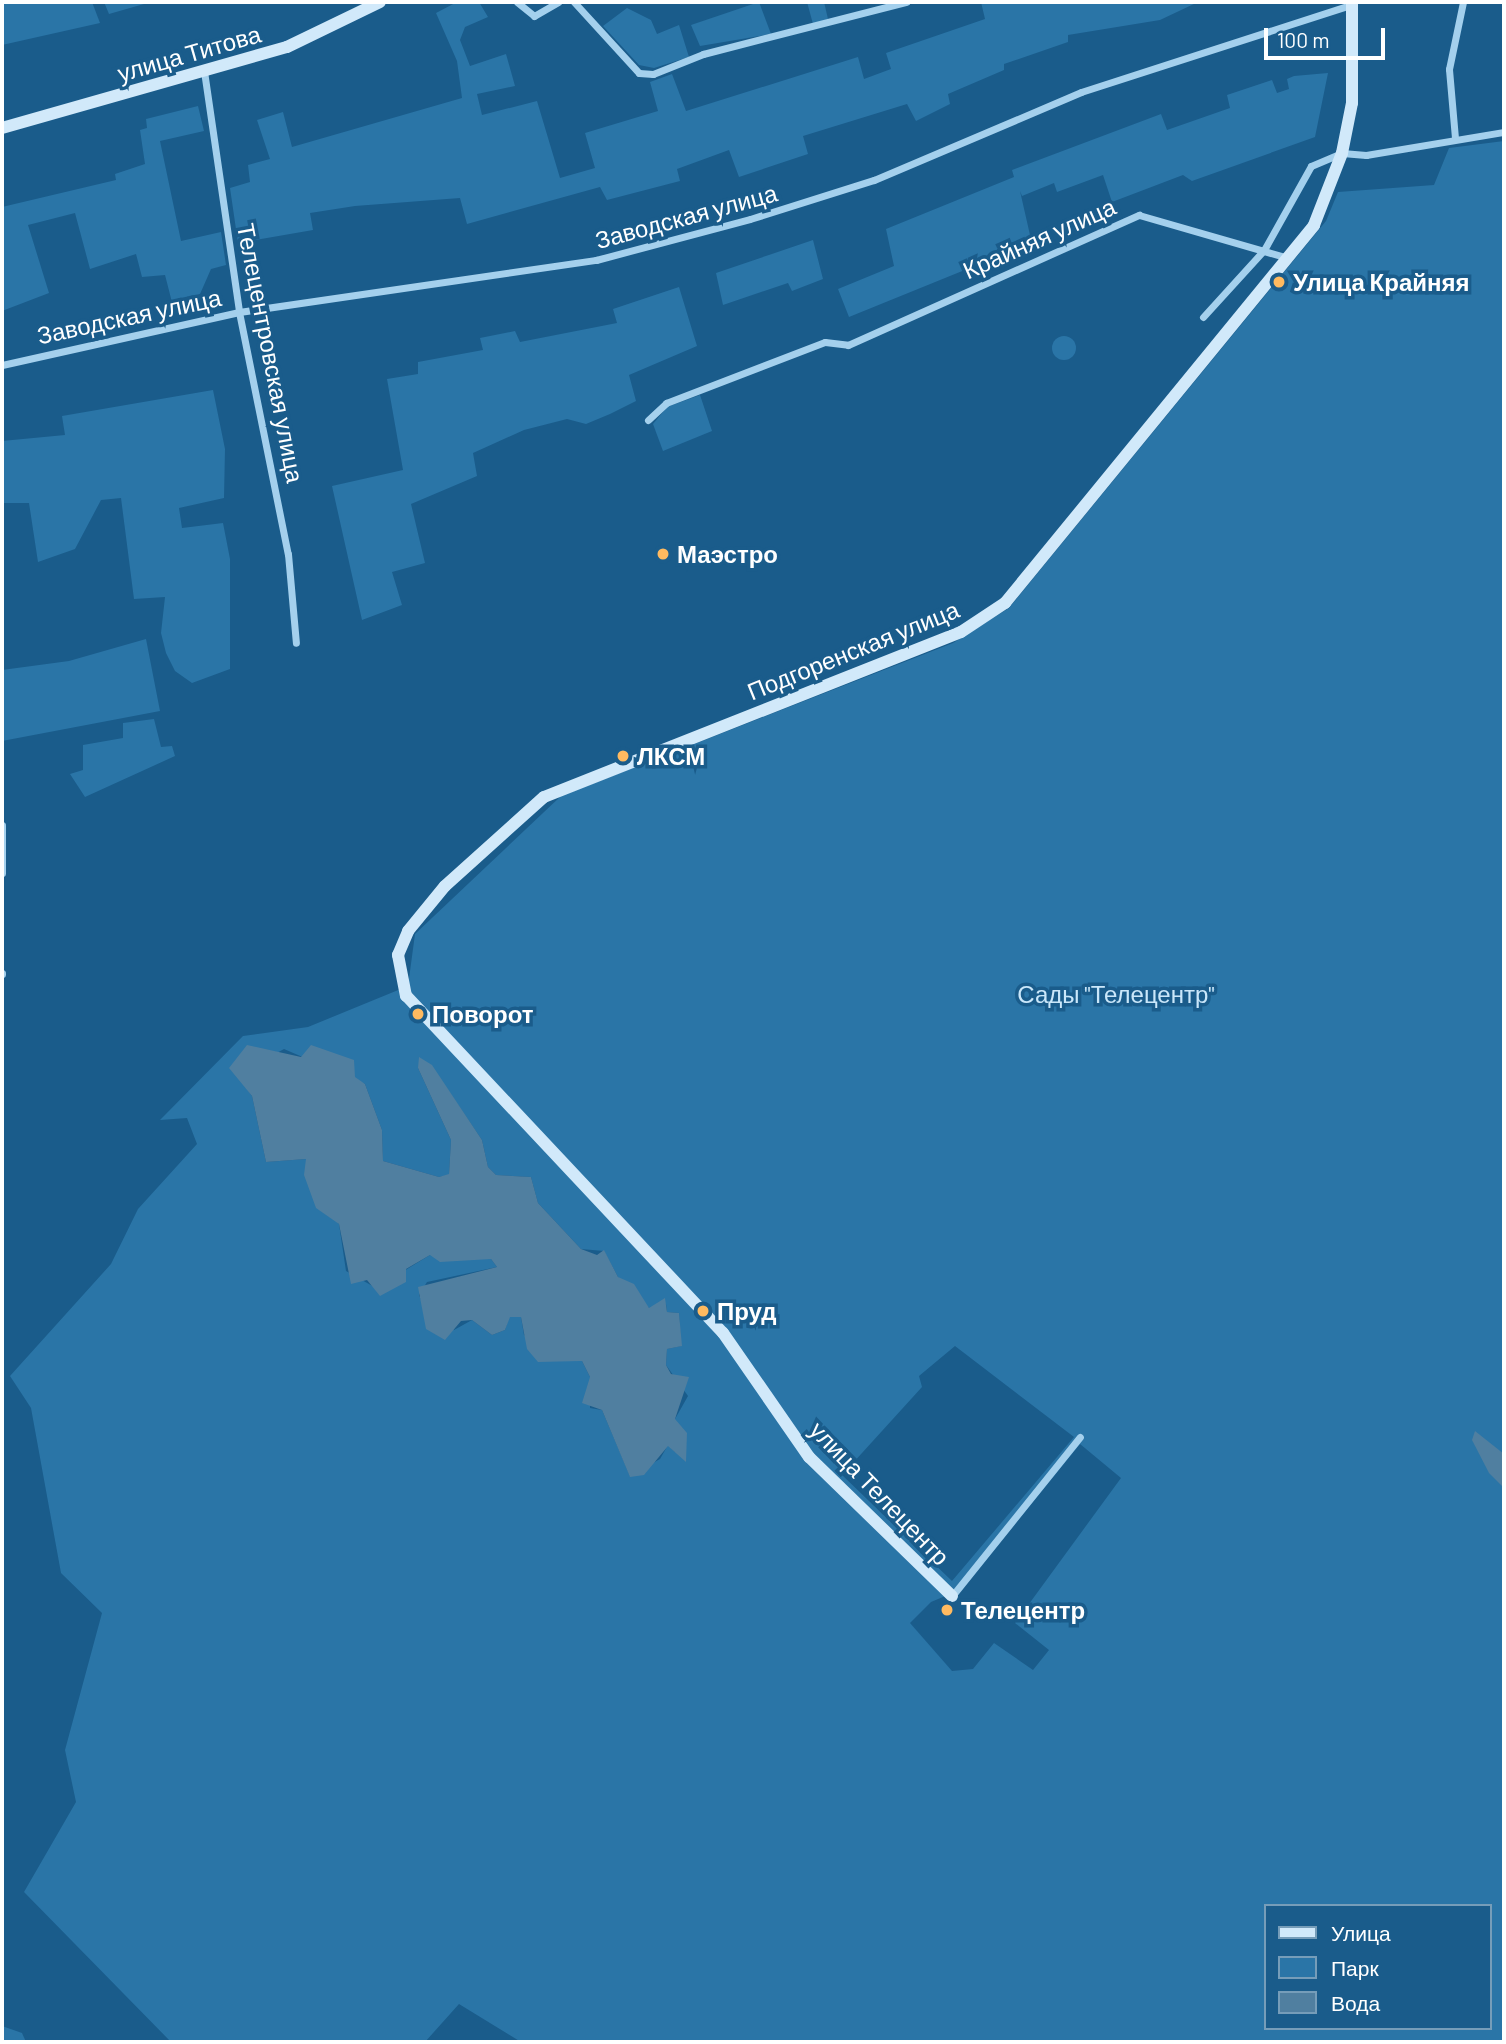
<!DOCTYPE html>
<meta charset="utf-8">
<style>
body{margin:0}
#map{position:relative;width:1506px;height:2044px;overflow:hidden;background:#1a5c8b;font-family:Barlow,sans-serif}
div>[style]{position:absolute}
.green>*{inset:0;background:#2a75a7}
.round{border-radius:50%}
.water>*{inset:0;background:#507fa0}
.street>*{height:7px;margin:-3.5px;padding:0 3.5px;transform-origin:3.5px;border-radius:3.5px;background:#a4d0ed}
.secondary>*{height:12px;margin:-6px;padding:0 6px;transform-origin:6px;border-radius:6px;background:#d1e9fa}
.dots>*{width:19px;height:19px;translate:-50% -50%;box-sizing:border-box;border:4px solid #1a5c8b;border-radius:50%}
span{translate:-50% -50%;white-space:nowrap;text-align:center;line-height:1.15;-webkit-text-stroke:7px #1a5c8b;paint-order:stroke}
.street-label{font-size:24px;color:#fff}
.poi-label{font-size:24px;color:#fff;font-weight:700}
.left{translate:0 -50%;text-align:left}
.park-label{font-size:24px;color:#cae7fa}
.frame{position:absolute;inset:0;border:4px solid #fff;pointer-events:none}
.legend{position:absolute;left:1264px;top:1904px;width:228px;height:126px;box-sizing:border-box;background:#1a5c8b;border:2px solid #769db9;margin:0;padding:9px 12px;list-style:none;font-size:21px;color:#fff}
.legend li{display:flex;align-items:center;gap:14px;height:35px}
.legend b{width:35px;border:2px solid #769db9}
.scale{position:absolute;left:1264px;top:28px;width:121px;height:32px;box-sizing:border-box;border:4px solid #fff;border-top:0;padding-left:9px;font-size:21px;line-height:24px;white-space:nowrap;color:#fff;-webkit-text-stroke:5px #1a5c8b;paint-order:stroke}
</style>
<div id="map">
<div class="green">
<div style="clip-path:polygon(2px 2px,92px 2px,100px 23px,2px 45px)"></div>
<div style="clip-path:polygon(104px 2px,151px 2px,109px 14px)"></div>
<div style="clip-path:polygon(457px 2px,479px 2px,488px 17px,465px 27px,460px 40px,470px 66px,506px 54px,515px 86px,477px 94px,482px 115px,537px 101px,560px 178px,595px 168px,585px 133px,658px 111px,650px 82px,672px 74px,686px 111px,858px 57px,864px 79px,891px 69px,886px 53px,985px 19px,981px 2px,1196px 3px,1160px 20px,1068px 35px,1068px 42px,1004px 64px,1004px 70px,948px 94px,950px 104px,916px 121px,907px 104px,803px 136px,808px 154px,739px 177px,729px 150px,677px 169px,680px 181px,607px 200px,600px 187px,467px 224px,460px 198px,355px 206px,310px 213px,313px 230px,238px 243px,230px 188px,250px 182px,248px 165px,270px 159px,257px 120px,283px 112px,292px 147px,462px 98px,457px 61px,436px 13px)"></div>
<div style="clip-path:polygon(759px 2px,771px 34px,700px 46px,691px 25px)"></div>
<div style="clip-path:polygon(807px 2px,824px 2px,828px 19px,813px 24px)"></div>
<div style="clip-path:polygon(627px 8px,651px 20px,657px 34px,679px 25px,689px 57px,654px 68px,639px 65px,603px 26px)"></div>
<div style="clip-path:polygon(1328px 73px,1315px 137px,1192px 181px,1183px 175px,1112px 202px,1103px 175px,1057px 192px,1054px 183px,1022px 196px,1020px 191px,1030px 235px,1014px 250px,849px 317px,838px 289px,894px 266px,886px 229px,1014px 177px,1012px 170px,1161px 114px,1167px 130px,1230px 108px,1227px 95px,1272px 80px,1277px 93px,1289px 89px,1287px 79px,1294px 76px)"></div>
<div style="clip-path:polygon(198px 106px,204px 131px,160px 141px,181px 241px,221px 232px,226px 265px,211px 269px,193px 310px,175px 314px,165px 275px,142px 277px,136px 254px,90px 269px,75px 213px,28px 225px,49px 293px,2px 311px,2px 207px,116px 180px,115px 174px,145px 164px,140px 130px,147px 128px,146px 119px)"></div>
<div style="clip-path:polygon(evenodd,1504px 141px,1504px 2042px,521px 2042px,459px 2004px,425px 2042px,171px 2042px,24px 1892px,76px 1802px,65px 1750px,102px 1613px,61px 1573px,31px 1408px,10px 1376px,111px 1264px,138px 1209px,197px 1144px,187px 1118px,160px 1120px,243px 1036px,308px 1027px,408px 986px,415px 934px,561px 796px,953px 643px,1009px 608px,1326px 221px,1338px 192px,1434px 185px,1449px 148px,1504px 141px,284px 1049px,365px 1084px,382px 1130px,383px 1161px,439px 1177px,449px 1175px,451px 1140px,418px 1068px,431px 1065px,482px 1140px,488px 1167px,496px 1175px,531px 1177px,538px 1203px,581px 1249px,604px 1251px,618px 1277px,650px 1309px,666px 1304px,667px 1312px,679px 1313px,681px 1346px,667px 1349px,666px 1365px,688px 1396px,675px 1419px,675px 1452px,668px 1445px,660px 1459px,630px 1476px,602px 1410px,590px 1408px,590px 1377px,582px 1361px,563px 1359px,524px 1335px,521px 1317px,509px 1317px,505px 1330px,492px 1335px,472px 1320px,454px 1330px,425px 1309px,419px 1295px,427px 1282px,497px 1267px,491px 1259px,430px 1255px,376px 1288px,346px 1271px,339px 1224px,310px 1189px,306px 1159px,266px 1162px,252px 1096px,237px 1075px,284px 1049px,1504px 141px,955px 1346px,1074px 1437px,952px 1581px,842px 1475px,922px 1387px,919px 1376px,955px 1346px,1504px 141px,1080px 1444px,1121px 1478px,1015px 1623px,1049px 1650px,1033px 1670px,994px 1643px,973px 1669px,952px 1671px,910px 1623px,931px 1602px,962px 1589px,1080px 1444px,1504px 141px,1266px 1906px,1490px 1906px,1490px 2028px,1266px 2028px,1266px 1906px)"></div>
<div style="clip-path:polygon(813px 240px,823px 279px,792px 291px,788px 283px,723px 305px,716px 273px)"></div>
<div style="clip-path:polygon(679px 287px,697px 346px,629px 375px,636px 401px,610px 414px,586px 424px,567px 419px,524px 430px,473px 453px,477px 476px,411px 504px,425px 563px,392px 572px,402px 605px,362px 620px,332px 486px,403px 470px,387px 379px,418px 374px,418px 362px,483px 350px,480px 338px,515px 331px,520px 342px,617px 323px,613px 309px)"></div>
<div class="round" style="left:1052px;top:336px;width:24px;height:24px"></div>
<div style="clip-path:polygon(213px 390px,225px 449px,224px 498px,179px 508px,182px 528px,223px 523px,230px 559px,230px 669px,192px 683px,175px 671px,166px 653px,161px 633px,165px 597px,134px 599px,121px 498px,101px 500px,75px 549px,38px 562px,29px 503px,2px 503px,2px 441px,65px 435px,62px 416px)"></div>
<div style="clip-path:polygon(700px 395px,712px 431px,663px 451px,653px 424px,667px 407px)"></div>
<div style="clip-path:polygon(146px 639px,160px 711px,2px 741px,2px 670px,69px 661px)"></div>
<div style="clip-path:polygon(154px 719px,161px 747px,172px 746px,175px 756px,85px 797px,70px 774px,83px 770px,83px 745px,123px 738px,123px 723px)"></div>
<div style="clip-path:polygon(2px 2026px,22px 2033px,26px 2042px,2px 2042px)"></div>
</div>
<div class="water">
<div style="clip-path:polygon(247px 1045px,301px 1057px,311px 1045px,354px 1060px,355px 1077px,365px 1084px,382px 1130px,383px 1161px,439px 1177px,449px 1174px,451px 1140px,418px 1068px,419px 1057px,432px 1065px,482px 1140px,488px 1167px,496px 1175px,531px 1177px,538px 1203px,581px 1249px,597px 1255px,604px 1250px,618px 1277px,634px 1284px,649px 1308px,665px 1298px,667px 1312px,679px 1313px,682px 1346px,667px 1349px,666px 1365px,671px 1374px,689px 1377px,675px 1419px,687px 1433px,686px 1462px,668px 1446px,644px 1475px,630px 1477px,602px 1410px,582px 1403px,590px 1377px,582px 1361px,538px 1362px,527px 1349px,521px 1317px,510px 1317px,505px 1330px,492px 1335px,472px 1320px,461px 1321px,445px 1340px,426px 1329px,418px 1287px,497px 1267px,491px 1259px,440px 1262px,430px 1255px,406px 1269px,406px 1282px,380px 1296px,367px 1280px,351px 1284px,339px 1224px,316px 1208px,304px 1175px,306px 1159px,266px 1162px,252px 1096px,229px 1068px)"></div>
<div style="clip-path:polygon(1475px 1431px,1504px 1454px,1504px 1488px,1489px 1473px,1472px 1440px)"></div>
</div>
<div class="street">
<div style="left:517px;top:2px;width:22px;rotate:39deg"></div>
<div style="left:534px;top:16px;width:28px;rotate:-30deg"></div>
<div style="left:574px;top:2px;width:96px;rotate:47.5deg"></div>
<div style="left:639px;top:73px;width:14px;rotate:4deg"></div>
<div style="left:653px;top:74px;width:54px;rotate:-21.8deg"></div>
<div style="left:703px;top:54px;width:210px;rotate:-14.4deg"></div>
<div style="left:204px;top:71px;width:244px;rotate:81.7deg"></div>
<div style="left:239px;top:312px;width:247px;rotate:78.6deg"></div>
<div style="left:288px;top:554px;width:89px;rotate:84.9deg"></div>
<div style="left:1455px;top:138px;width:69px;rotate:-95deg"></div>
<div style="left:1449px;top:69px;width:68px;rotate:-78.2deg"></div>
<div style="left:1203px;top:317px;width:91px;rotate:-47.7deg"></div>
<div style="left:1264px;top:250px;width:96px;rotate:-60.8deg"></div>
<div style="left:1311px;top:166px;width:34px;rotate:-23deg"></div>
<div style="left:1342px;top:153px;width:24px;rotate:5deg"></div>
<div style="left:1366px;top:155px;width:140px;rotate:-9.5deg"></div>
<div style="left:2px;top:365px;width:243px;rotate:-12.6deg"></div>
<div style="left:239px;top:312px;width:361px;rotate:-8.3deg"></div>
<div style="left:596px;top:260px;width:159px;rotate:-14.9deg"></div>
<div style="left:750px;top:219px;width:130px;rotate:-17.5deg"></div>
<div style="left:874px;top:180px;width:225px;rotate:-23deg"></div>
<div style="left:1081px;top:92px;width:286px;rotate:-17.9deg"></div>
<div style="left:648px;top:420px;width:25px;rotate:-43deg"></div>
<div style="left:666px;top:403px;width:170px;rotate:-21deg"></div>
<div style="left:825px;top:342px;width:23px;rotate:7deg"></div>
<div style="left:848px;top:345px;width:319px;rotate:-24.1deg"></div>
<div style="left:1139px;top:215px;width:155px;rotate:16.1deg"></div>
<div style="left:2px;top:825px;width:48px;rotate:90deg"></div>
<div style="left:2px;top:973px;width:1px;rotate:90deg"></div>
<div style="left:952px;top:1596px;width:204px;rotate:-51.2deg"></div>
</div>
<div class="secondary">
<div style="left:2px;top:128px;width:296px;rotate:-15.9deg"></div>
<div style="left:287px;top:47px;width:103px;rotate:-25.8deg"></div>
<div style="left:952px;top:1596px;width:199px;rotate:-135.8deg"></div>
<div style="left:809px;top:1457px;width:151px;rotate:-124.7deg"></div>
<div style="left:723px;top:1333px;width:463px;rotate:-133.2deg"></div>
<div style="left:406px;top:996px;width:42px;rotate:-101deg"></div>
<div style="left:398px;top:955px;width:26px;rotate:-67deg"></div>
<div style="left:408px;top:931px;width:58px;rotate:-50.6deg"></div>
<div style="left:445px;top:886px;width:133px;rotate:-42deg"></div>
<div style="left:544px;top:797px;width:448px;rotate:-21.6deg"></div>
<div style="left:961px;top:632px;width:53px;rotate:-33.4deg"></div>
<div style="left:1005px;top:603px;width:488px;rotate:-50.7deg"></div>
<div style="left:1314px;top:225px;width:77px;rotate:-68.7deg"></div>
<div style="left:1342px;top:153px;width:51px;rotate:-78.7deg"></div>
<div style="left:1352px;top:103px;width:101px;rotate:-90deg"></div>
</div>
<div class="dots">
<div style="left:1279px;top:282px;background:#ffba60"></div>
<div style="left:663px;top:554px;background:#ffba60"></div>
<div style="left:623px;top:756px;background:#ffba60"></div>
<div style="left:418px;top:1014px;background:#ffba60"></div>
<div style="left:703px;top:1311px;background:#ffba60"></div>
<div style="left:947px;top:1610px;background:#ffba60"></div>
</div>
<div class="street-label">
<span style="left:189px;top:53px;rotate:-16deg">улица Титова</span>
<span style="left:686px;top:216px;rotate:-15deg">Заводская улица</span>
<span style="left:1039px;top:238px;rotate:-24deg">Крайняя улица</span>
<span style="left:129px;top:316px;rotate:-12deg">Заводская улица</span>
<span style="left:271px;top:353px;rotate:79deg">Телецентровская улица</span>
<span style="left:853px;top:650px;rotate:-22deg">Подгоренская улица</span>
<span style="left:880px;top:1493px;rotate:46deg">улица Телецентр</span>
</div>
<div class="poi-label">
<span class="left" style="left:1293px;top:282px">Улица Крайняя</span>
<span class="left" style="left:677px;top:554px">Маэстро</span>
<span class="left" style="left:637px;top:756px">ЛКСМ</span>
<span class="left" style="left:432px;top:1014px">Поворот</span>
<span class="left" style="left:717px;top:1311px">Пруд</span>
<span class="left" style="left:961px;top:1610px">Телецентр</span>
</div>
<div class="park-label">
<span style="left:1116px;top:994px">Сады "Телецентр"</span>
</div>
<div class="frame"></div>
<ul class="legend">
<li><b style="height:9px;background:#d1e9fa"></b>Улица</li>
<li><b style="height:19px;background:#2a75a7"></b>Парк</li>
<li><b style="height:19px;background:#507fa0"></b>Вода</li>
</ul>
<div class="scale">100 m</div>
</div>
